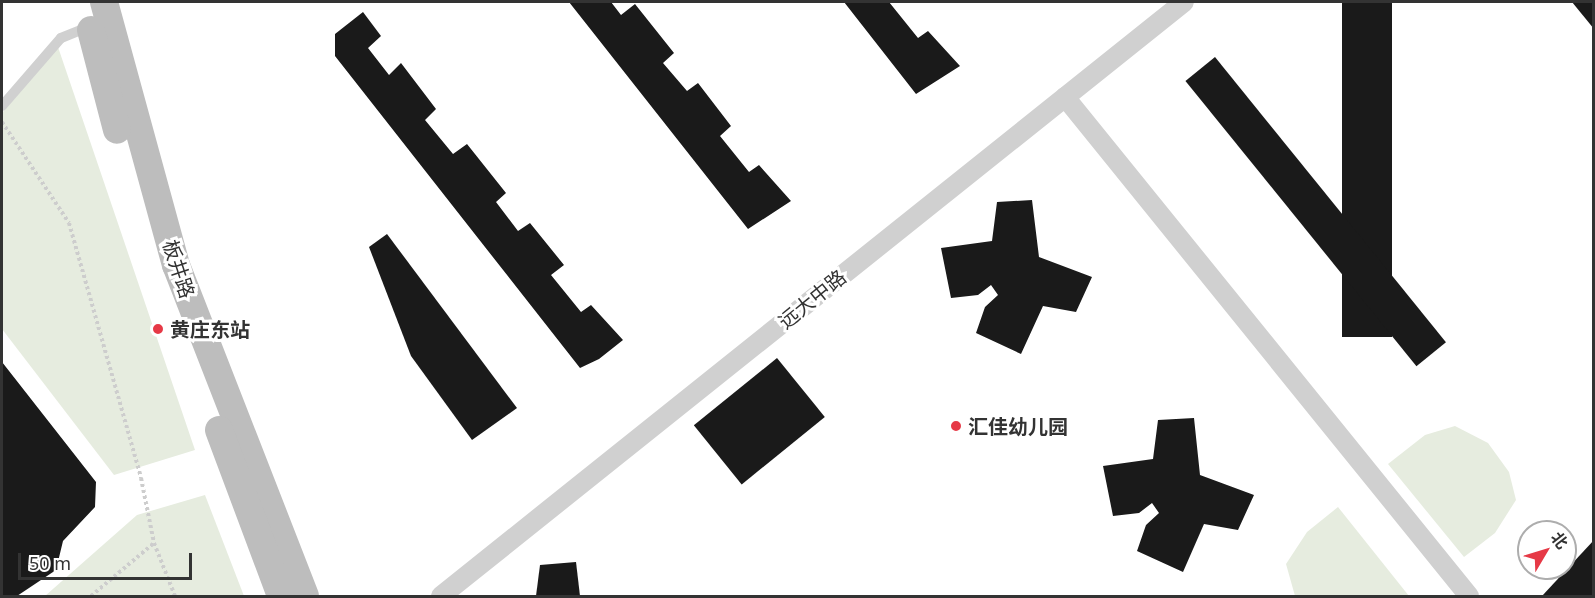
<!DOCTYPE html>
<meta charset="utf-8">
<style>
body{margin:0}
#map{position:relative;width:1595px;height:598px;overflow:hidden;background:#fff;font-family:"Noto Sans","Noto Sans SC",sans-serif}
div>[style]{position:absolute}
.green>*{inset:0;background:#e6ecdf}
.building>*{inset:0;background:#1a1a1a;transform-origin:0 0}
.path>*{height:4px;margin-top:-2px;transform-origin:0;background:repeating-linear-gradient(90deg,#cdcdcd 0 3px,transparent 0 6px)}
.lane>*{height:10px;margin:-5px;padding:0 5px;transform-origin:5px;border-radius:5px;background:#d0d0d0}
.street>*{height:20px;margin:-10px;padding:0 10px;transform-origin:10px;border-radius:10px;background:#d0d0d0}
.secondary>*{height:28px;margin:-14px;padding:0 14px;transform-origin:14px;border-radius:14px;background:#bdbdbd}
.dots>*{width:16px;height:16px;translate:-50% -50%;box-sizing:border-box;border:3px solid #fff;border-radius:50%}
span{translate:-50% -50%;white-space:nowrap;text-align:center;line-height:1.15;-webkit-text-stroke:6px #fff;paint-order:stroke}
.street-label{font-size:20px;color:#333}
.poi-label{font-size:20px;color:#333;font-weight:700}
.left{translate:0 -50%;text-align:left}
.frame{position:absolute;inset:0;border:3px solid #333;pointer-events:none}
.north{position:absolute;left:1517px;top:520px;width:60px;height:60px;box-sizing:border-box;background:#fff;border:2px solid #adadad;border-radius:50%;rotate:52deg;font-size:16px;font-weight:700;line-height:24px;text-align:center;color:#333}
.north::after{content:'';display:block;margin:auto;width:21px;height:27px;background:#e63946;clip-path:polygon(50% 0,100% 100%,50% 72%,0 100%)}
.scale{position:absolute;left:18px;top:553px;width:174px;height:27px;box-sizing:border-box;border:3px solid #333;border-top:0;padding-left:8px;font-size:18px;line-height:21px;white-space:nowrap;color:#333;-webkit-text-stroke:4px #fff;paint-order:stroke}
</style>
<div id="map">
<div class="green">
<div style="clip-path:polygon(58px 47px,195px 450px,114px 475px,2px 329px,2px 113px)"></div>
<div style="clip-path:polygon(1455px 426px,1488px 443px,1509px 472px,1516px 500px,1495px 533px,1464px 557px,1388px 464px,1425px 435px)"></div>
<div style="clip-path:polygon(205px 495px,244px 596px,45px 596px,137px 515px)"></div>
<div style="clip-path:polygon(1338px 507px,1409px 596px,1295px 596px,1286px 564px,1307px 532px)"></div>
</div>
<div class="building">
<div style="clip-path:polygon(569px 2px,611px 2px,621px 15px,635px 4px,674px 53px,663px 63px,687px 91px,698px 83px,731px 126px,720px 136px,749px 172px,759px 165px,791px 201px,748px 229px)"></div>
<div style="clip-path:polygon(844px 2px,889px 2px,918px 38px,928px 31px,960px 66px,916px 94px)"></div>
<div style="left:1342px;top:2px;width:50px;height:335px"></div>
<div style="clip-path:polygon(1572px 2px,1594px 2px,1594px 29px)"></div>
<div style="clip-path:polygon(363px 12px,381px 36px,368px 48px,389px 75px,401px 63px,436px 109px,425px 120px,453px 154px,467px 144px,506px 193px,496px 202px,518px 231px,530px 223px,564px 265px,551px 275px,581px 312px,591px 305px,623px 340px,599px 359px,580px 368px,335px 56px,335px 34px)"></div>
<div style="left:1215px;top:57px;width:367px;height:38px;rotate:51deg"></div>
<div style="clip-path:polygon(1032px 200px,1039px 257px,1092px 277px,1076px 312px,1043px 306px,1021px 354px,976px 333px,985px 307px,998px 295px,991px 285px,978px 295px,951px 298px,941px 248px,992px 241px,997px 202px)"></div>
<div style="clip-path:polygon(387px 234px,517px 408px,472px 440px,411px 356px,369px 247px)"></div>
<div style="left:777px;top:358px;width:76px;height:107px;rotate:51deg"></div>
<div style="clip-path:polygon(2px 362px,96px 482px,95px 507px,63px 541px,56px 570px,17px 596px,2px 596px)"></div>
<div style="clip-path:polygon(1194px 418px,1200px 475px,1254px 495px,1238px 530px,1204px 524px,1183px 572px,1137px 551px,1146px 525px,1159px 513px,1152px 503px,1139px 513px,1113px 516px,1103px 466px,1153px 459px,1158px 420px)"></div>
<div style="clip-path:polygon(1594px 540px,1594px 596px,1542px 596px)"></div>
<div style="clip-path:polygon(576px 562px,580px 596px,536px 596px,540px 565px)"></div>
</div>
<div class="path">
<div style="left:2px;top:122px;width:121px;rotate:56.4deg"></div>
<div style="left:69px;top:223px;width:265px;rotate:74.2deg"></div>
<div style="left:141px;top:478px;width:66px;rotate:78.7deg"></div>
<div style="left:154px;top:543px;width:57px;rotate:68.4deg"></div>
<div style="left:91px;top:596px;width:82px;rotate:-40.1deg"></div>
</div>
<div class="lane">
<div style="left:2px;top:106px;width:90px;rotate:-49.1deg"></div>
<div style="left:61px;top:38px;width:31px;rotate:-22deg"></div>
</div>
<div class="street">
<div style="left:1065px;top:97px;width:642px;rotate:51.01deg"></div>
<div style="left:441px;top:596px;width:951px;rotate:-38.64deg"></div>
</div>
<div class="secondary">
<div style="left:104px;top:2px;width:273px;rotate:74.7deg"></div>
<div style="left:176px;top:265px;width:355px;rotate:68.7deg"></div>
<div style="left:91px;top:30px;width:103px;rotate:75.4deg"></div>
<div style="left:219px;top:430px;width:177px;rotate:69.5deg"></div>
</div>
<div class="dots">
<div style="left:158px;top:329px;background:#e63946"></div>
<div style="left:956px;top:426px;background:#e63946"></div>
</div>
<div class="street-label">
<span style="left:179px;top:269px;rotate:72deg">板井路</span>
<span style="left:812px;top:299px;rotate:-39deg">远大中路</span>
</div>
<div class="poi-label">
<span class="left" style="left:170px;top:329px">黄庄东站</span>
<span class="left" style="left:968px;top:426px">汇佳幼儿园</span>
</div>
<div class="frame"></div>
<div class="north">北</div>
<div class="scale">50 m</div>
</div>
